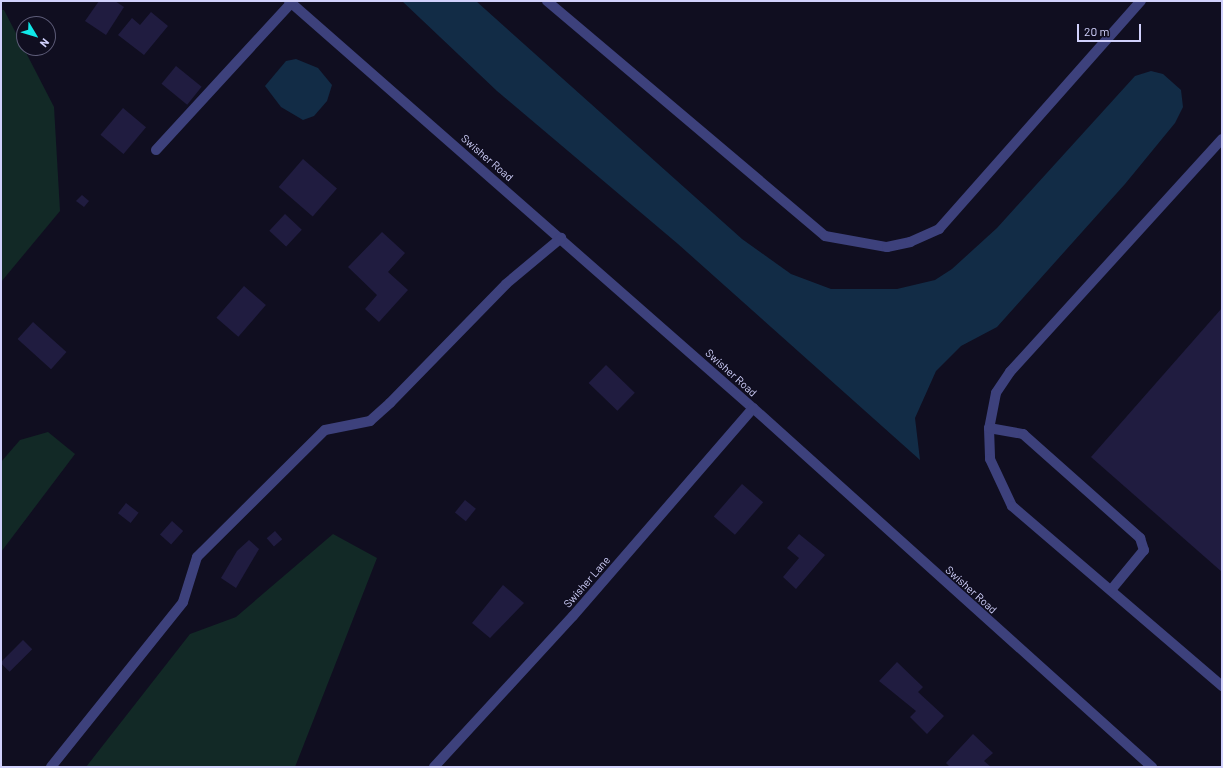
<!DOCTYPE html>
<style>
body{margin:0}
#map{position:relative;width:1223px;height:768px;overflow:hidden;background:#100e20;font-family:Barlow,sans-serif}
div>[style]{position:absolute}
.green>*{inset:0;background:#122926}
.water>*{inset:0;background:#122c46}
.building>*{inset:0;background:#201c40;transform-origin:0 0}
.minor>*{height:10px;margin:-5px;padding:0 5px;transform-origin:5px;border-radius:5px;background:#3d417c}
span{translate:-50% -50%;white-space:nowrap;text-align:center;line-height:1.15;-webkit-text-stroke:3px #100e20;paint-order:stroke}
.street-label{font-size:11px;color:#d1d1fc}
.frame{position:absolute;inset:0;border:2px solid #d1d1fc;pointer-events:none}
.north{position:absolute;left:16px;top:16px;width:40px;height:40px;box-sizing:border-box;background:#100e20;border:1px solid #5d5c78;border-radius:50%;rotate:128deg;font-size:11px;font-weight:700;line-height:16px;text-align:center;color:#d1d1fc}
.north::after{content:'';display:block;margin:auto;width:14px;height:18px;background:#10e8e8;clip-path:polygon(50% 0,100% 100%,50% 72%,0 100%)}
.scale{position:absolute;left:1077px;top:24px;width:64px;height:18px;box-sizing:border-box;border:2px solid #d1d1fc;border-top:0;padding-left:5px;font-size:12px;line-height:14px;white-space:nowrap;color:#d1d1fc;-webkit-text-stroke:3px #100e20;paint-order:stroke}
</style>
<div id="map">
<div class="green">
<div style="clip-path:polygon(1px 10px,4px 10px,54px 107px,60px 211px,1px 282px)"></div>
<div style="clip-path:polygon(48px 432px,75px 454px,1px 552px,1px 462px,20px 440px)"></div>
<div style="clip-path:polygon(333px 534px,377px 558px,295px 767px,86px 767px,190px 634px,236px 617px)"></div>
</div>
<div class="water">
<div style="clip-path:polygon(402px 1px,476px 1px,742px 239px,791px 274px,831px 289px,897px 289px,935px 280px,952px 269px,997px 228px,1135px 76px,1151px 71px,1163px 74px,1181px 90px,1183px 107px,1175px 123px,1125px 184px,997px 327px,961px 346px,936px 371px,915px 418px,920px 460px,678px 244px,497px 91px)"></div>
<div style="clip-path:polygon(296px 59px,318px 68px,332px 85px,327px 101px,314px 116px,303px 120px,281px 107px,265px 86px,286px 61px)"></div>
</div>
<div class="building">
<div style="clip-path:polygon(99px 1px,115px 1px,124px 7px,106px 35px,85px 21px)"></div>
<div style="clip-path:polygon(151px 12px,168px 26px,144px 55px,118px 35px,132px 18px,140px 25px)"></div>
<div style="left:176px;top:66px;width:33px;height:23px;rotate:39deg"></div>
<div style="left:123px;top:108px;width:30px;height:35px;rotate:40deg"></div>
<div style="left:303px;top:159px;width:45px;height:37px;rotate:41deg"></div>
<div style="clip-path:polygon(82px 195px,89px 201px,84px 207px,76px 201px)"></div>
<div style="left:285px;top:214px;width:23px;height:23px;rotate:43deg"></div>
<div style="clip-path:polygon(382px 232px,405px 253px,388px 272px,408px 290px,379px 322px,365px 309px,377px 295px,348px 267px)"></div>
<div style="left:244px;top:286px;width:29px;height:42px;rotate:41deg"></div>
<div style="clip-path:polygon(1222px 308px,1222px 572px,1091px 457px)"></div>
<div style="left:33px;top:322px;width:45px;height:23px;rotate:42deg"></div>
<div style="left:606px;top:365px;width:40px;height:25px;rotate:44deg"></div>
<div style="left:742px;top:484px;width:28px;height:43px;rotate:41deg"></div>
<div style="left:465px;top:500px;width:14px;height:16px;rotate:39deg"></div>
<div style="left:126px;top:503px;width:16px;height:13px;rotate:38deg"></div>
<div style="left:172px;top:521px;width:15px;height:18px;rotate:42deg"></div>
<div style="left:275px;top:531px;width:11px;height:11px;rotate:49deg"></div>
<div style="clip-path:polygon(799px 534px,825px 555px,796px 589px,783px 577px,799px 558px,787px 548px)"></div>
<div style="clip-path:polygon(249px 540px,259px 549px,236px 588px,221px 578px,237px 551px)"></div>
<div style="clip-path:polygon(503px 585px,524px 603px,490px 638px,472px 623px)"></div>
<div style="left:23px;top:640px;width:13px;height:32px;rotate:45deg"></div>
<div style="clip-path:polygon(897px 662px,923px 687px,918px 692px,944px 716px,927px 734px,910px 717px,916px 711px,879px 681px)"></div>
<div style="clip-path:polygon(973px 734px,993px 753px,984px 761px,991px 767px,950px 767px,946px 763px)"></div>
</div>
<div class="minor">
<div style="left:289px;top:1px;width:617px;rotate:41.26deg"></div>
<div style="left:753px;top:408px;width:537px;rotate:41.98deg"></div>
<div style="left:547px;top:1px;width:364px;rotate:40.2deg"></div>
<div style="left:825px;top:236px;width:63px;rotate:10.1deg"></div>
<div style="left:887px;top:247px;width:24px;rotate:-12deg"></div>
<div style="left:910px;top:242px;width:32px;rotate:-24deg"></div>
<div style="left:939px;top:229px;width:305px;rotate:-48.5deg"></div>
<div style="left:1222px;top:139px;width:315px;rotate:132.3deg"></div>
<div style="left:1010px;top:372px;width:25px;rotate:124deg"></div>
<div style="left:996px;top:393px;width:36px;rotate:101deg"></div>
<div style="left:989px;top:428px;width:31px;rotate:88deg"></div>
<div style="left:990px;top:459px;width:52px;rotate:64.9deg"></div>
<div style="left:1012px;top:506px;width:277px;rotate:40.6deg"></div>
<div style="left:156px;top:150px;width:200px;rotate:-47.4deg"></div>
<div style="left:989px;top:428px;width:35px;rotate:10deg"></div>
<div style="left:1023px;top:434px;width:157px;rotate:41.6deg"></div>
<div style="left:1140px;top:538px;width:13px;rotate:72deg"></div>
<div style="left:1144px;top:550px;width:52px;rotate:129.5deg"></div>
<div style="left:51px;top:767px;width:211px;rotate:-51.3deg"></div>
<div style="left:183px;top:602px;width:47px;rotate:-72.7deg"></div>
<div style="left:197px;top:557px;width:180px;rotate:-44.8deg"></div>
<div style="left:325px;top:430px;width:46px;rotate:-11.3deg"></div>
<div style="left:370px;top:421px;width:27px;rotate:-42deg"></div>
<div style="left:390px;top:403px;width:166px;rotate:-45.7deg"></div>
<div style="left:506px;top:284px;width:72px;rotate:-39.9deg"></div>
<div style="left:434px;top:767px;width:205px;rotate:-47.4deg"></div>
<div style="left:573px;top:616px;width:275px;rotate:-49.1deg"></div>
</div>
<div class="street-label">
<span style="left:487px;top:158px;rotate:41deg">Swisher Road</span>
<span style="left:731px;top:373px;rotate:42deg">Swisher Road</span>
<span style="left:587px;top:582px;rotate:-49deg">Swisher Lane</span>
<span style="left:971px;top:590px;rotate:42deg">Swisher Road</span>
</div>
<div class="frame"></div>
<div class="north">N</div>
<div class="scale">20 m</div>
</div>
